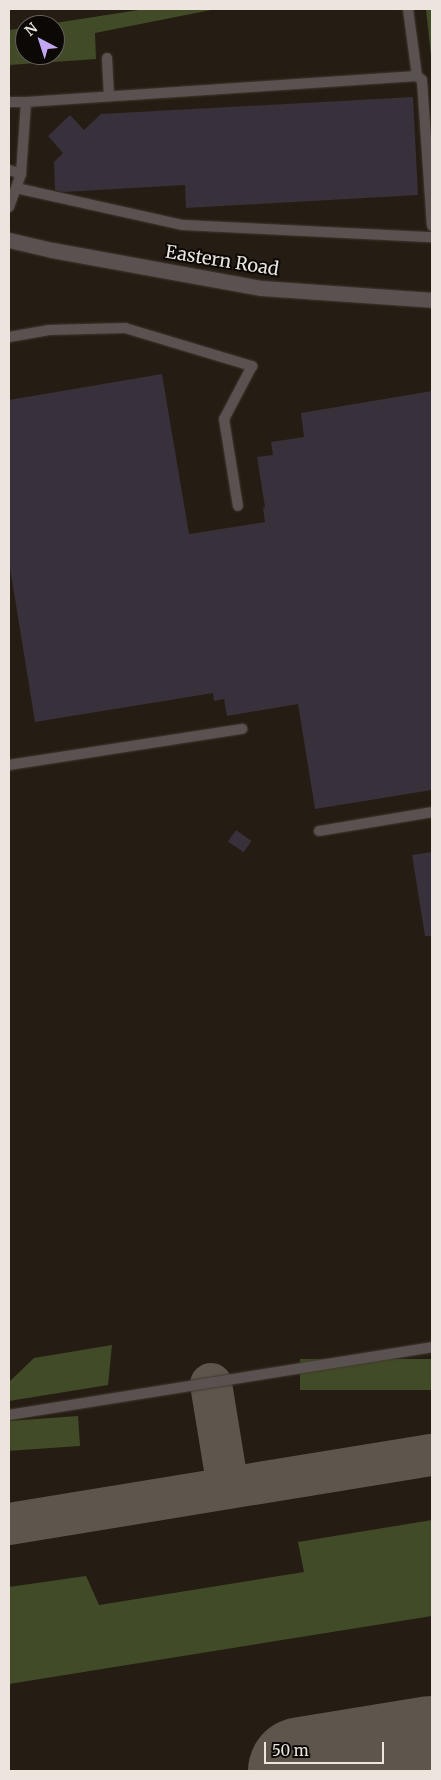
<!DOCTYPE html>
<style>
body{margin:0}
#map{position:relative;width:441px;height:1780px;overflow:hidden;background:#251d13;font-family:Merriweather,serif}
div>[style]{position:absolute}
.green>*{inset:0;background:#424b27;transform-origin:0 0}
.taxiway>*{height:42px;margin:-21px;padding:0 21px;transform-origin:21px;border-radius:21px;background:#5e564d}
.runway>*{height:108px;margin:-54px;padding:0 54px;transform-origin:54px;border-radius:54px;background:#5e564d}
.building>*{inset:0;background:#38303a;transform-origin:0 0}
.roads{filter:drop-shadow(0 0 1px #41392f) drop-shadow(0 0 1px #41392f)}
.lane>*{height:10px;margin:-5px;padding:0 5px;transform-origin:5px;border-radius:5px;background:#595251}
.street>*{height:15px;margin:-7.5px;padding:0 7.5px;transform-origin:7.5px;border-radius:7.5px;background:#595251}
span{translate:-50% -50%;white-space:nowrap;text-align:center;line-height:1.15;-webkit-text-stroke:4px #0b0805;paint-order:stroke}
.street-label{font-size:18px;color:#ebe5de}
.frame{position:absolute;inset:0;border:10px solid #ebe5de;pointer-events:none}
.north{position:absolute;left:15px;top:15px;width:50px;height:50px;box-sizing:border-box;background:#0b0805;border:1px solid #65605c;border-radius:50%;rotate:320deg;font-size:14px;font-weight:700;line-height:20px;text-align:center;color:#ebe5de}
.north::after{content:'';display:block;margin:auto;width:18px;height:22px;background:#c4a7f2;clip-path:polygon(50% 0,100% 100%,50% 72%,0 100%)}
.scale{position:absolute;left:264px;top:1742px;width:120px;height:22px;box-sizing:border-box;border:2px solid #ebe5de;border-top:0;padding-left:6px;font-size:15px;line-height:18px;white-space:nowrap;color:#ebe5de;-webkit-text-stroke:4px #0b0805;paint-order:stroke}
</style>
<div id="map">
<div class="green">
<div style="clip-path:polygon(145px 9px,216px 9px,95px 33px,96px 59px,9px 65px,9px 30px,25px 28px,25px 55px,55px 55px,55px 25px,42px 25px)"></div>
<div style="clip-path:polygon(426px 9px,432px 9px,432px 65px)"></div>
<div style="clip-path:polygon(112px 1345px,108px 1385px,9px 1401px,9px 1382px,34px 1358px)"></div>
<div style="left:432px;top:1359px;width:31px;height:132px;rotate:90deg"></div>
<div style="left:78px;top:1416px;width:30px;height:70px;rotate:86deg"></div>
<div style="clip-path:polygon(432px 1520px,432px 1616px,9px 1684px,9px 1587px,86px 1576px,99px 1605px,304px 1572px,298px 1542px)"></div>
</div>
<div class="taxiway">
<div style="left:211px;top:1384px;width:105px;rotate:80.7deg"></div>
<div style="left:9px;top:1524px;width:429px;rotate:-9.3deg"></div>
<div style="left:403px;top:1755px;width:29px;rotate:-2deg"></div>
</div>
<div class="runway">
<div style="left:302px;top:1771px;width:132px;rotate:-9.2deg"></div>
</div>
<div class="building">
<div style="clip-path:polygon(413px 97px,418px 195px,186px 208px,185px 185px,64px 192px,55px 190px,54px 162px,63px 153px,48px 136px,70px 115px,84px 130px,101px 114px)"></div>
<div style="clip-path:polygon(162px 374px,189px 534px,265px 522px,263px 508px,265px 507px,257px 457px,273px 455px,271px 442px,304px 437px,301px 413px,432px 391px,432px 790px,315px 809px,298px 704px,227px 716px,224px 699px,214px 701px,213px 693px,35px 722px,9px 562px,9px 400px)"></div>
<div style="left:236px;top:830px;width:19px;height:14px;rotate:35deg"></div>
<div style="clip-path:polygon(432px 852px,432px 936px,425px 936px,412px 855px)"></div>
</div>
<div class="roads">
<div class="lane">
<div style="left:408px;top:9px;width:68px;rotate:82.3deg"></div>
<div style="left:107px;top:58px;width:38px;rotate:87deg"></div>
<div style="left:9px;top:102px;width:17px"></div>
<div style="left:9px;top:170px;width:13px;rotate:18deg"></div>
<div style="left:16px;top:188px;width:171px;rotate:12.5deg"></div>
<div style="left:183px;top:225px;width:249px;rotate:2.8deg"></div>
<div style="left:9px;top:207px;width:35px;rotate:-70deg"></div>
<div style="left:21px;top:174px;width:72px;rotate:-86deg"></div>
<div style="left:26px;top:102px;width:392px;rotate:-3.8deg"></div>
<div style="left:417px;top:76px;width:6px;rotate:39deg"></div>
<div style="left:422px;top:80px;width:146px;rotate:86.1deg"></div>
<div style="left:9px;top:337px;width:41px;rotate:-9.9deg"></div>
<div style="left:49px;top:330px;width:76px;rotate:-1.5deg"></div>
<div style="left:125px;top:328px;width:133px;rotate:16.7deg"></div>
<div style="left:252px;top:366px;width:60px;rotate:117.8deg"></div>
<div style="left:224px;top:419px;width:88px;rotate:80.9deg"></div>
<div style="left:9px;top:765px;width:236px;rotate:-8.8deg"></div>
<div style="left:319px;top:831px;width:115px;rotate:-9.5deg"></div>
<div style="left:9px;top:1415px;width:428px;rotate:-9.1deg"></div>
</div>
<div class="street">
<div style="left:9px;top:240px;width:44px;rotate:13.1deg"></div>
<div style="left:52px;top:250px;width:213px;rotate:10.3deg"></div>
<div style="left:262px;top:288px;width:170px;rotate:4deg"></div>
</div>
</div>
<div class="street-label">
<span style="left:222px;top:261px;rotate:9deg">Eastern Road</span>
</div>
<div class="frame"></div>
<div class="north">N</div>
<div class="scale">50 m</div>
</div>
